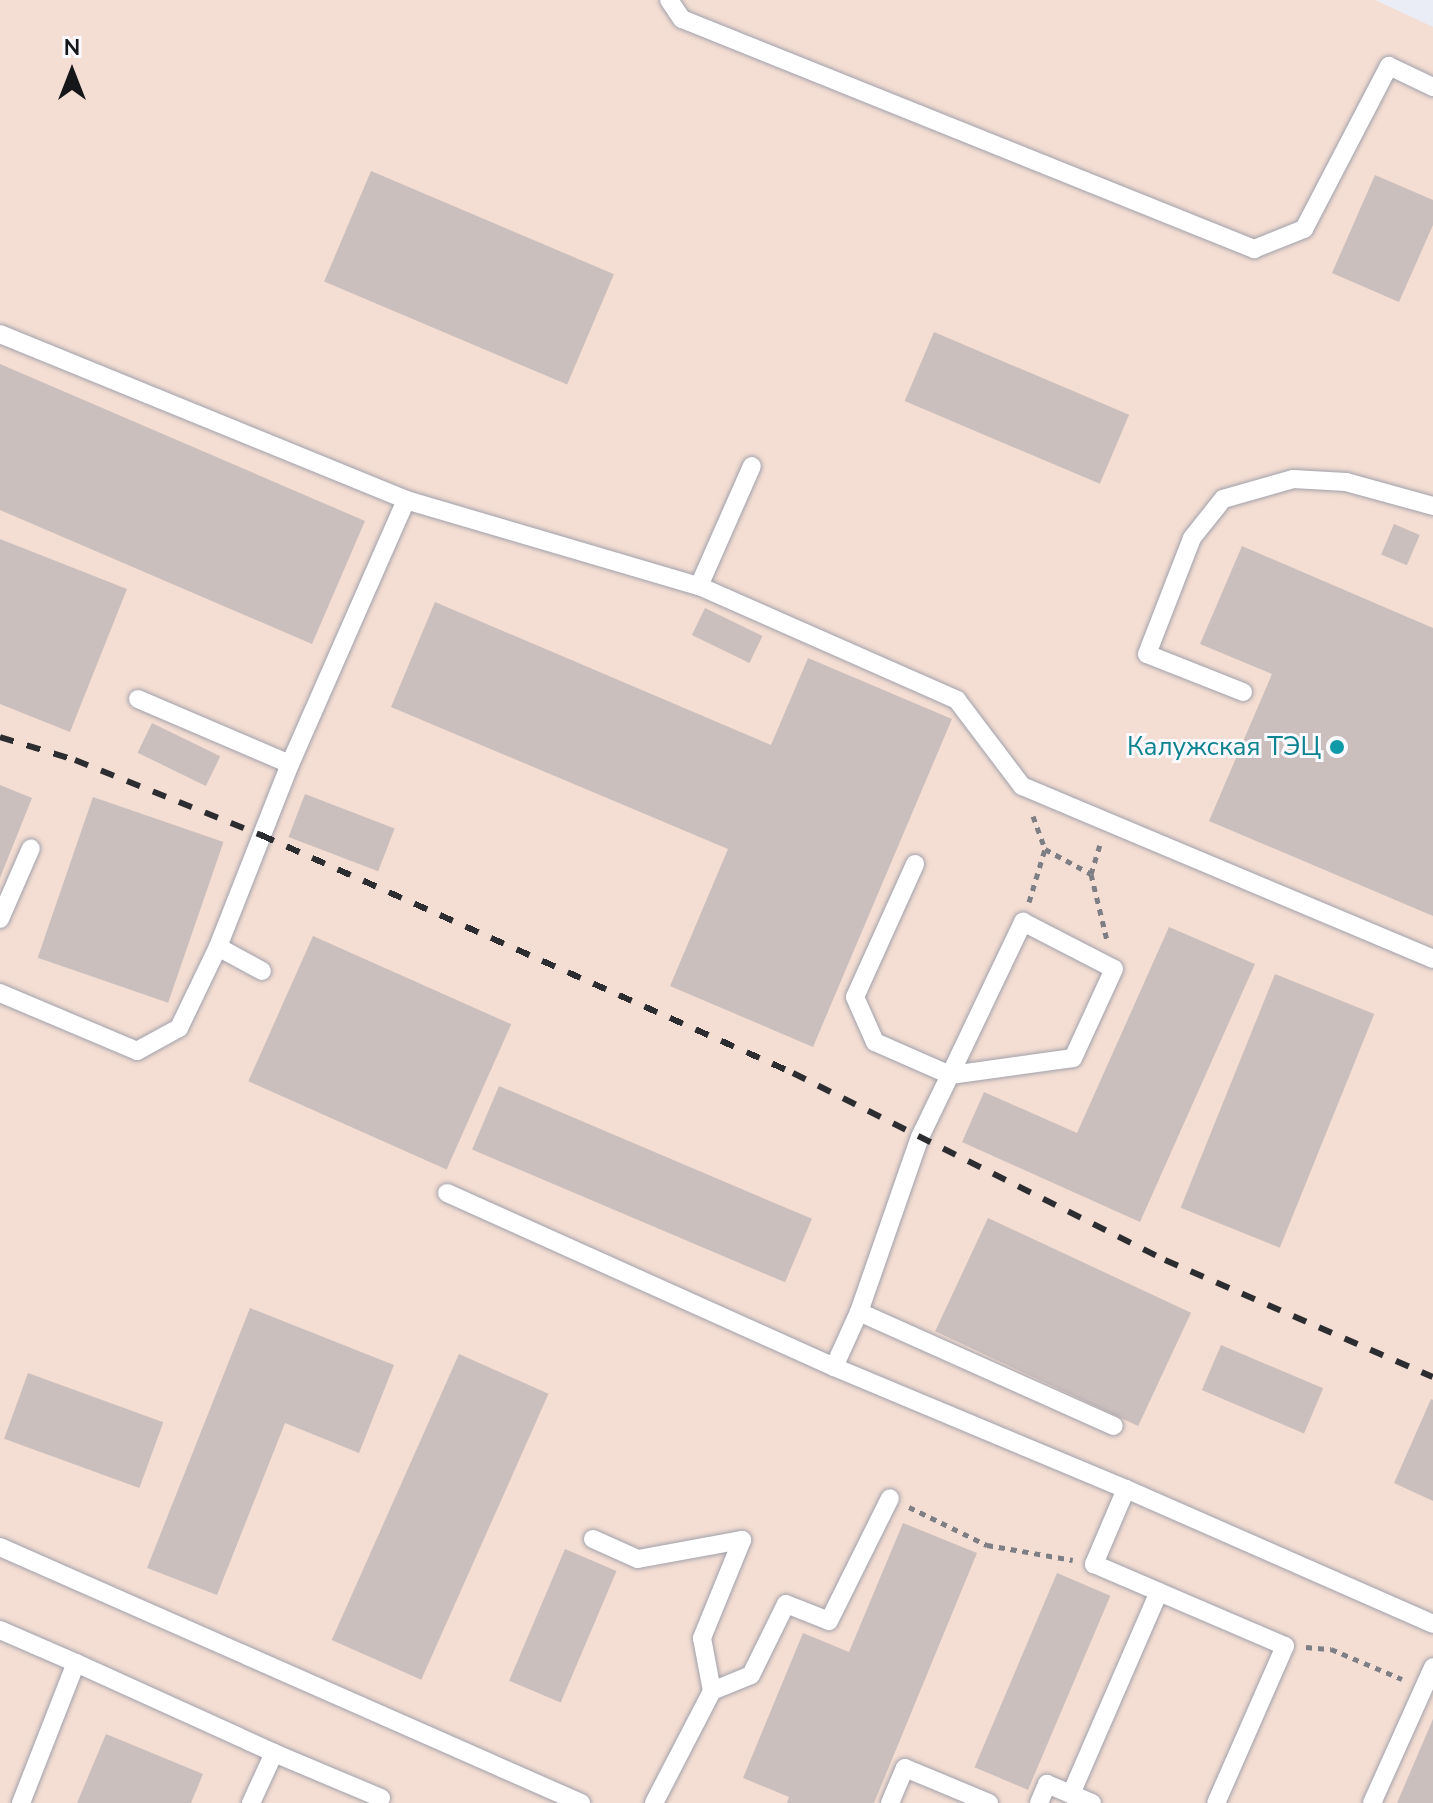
<!DOCTYPE html>
<meta charset="utf-8">
<style>
body{margin:0}
#map{position:relative;width:1433px;height:1803px;overflow:hidden;background:#eaecf6;font-family:"Nunito Sans",sans-serif}
div>[style]{position:absolute}
.industrial>*{inset:0;background:#f4ddd2}
.building>*{inset:0;background:#cbbfbd;transform-origin:0 0}
.path>*{height:5px;margin-top:-2.5px;transform-origin:0;background:repeating-linear-gradient(90deg,#7e7f85 0 6px,transparent 0 12px)}
.roads{filter:drop-shadow(0 0 2px #a0a1ab) drop-shadow(0 0 2px #a0a1ab)}
.lane>*{height:18px;margin:-9px;padding:0 9px;transform-origin:9px;border-radius:9px;background:#fff}
.rail>*{height:6px;margin-top:-3px;transform-origin:0;background:repeating-linear-gradient(90deg,#2c2d31 0 14px,transparent 0 28px)}
.dots>*{width:22px;height:22px;translate:-50% -50%;box-sizing:border-box;border:4px solid #f9f9fe;border-radius:50%}
span{translate:-50% -50%;white-space:nowrap;text-align:center;line-height:1.15;-webkit-text-stroke:6px #f9f9fe;paint-order:stroke}
.culture-label{font-size:26px;color:#0d838f}
.right{translate:-100% -50%;text-align:right}
.north{position:absolute;left:32px;top:32px;width:80px;height:80px;-webkit-text-stroke:6px #f9f9fe;paint-order:stroke;rotate:0deg;font-size:22px;font-weight:700;line-height:32px;text-align:center;color:#151619}
.north::after{content:'';display:block;margin:auto;width:28px;height:36px;background:#151619;clip-path:polygon(50% 0,100% 100%,50% 72%,0 100%)}
</style>
<div id="map">
<div class="industrial">
<div style="clip-path:polygon(0 0,1375px 0,1433px 27px,1433px 1803px,0 1803px)"></div>
</div>
<div class="building">
<div style="left:371px;top:171px;width:264px;height:120px;rotate:23deg"></div>
<div style="clip-path:polygon(1375px 175px,1433px 200px,1433px 225px,1399px 302px,1332px 273px)"></div>
<div style="left:934px;top:332px;width:212px;height:75px;rotate:23deg"></div>
<div style="clip-path:polygon(0 364px,365px 521px,312px 644px,0 510px)"></div>
<div style="left:1394px;top:524px;width:28px;height:33px;rotate:23deg"></div>
<div style="clip-path:polygon(0 539px,127px 589px,70px 732px,0 704px)"></div>
<div style="clip-path:polygon(1242px 546px,1433px 628px,1433px 916px,1209px 821px,1272px 674px,1200px 644px)"></div>
<div style="clip-path:polygon(435px 602px,771px 745px,808px 658px,952px 719px,813px 1047px,670px 986px,728px 849px,391px 707px)"></div>
<div style="left:705px;top:608px;width:64px;height:30px;rotate:26deg"></div>
<div style="left:152px;top:723px;width:76px;height:33px;rotate:26deg"></div>
<div style="clip-path:polygon(0 785px,32px 798px,0 878px)"></div>
<div style="left:305px;top:794px;width:96px;height:46px;rotate:21deg"></div>
<div style="left:93px;top:797px;width:138px;height:170px;rotate:19deg"></div>
<div style="clip-path:polygon(1169px 927px,1255px 964px,1140px 1222px,962px 1142px,984px 1092px,1077px 1133px)"></div>
<div style="left:313px;top:936px;width:217px;height:159px;rotate:24deg"></div>
<div style="left:1275px;top:974px;width:107px;height:252px;rotate:22deg"></div>
<div style="left:499px;top:1086px;width:340px;height:69px;rotate:23deg"></div>
<div style="left:988px;top:1218px;width:224px;height:125px;rotate:25deg"></div>
<div style="clip-path:polygon(250px 1308px,394px 1365px,359px 1453px,285px 1423px,217px 1595px,147px 1568px)"></div>
<div style="left:1221px;top:1345px;width:111px;height:49px;rotate:23deg"></div>
<div style="left:459px;top:1354px;width:98px;height:313px;rotate:24deg"></div>
<div style="left:28px;top:1373px;width:144px;height:70px;rotate:20deg"></div>
<div style="clip-path:polygon(1431px 1399px,1433px 1400px,1433px 1501px,1394px 1483px)"></div>
<div style="clip-path:polygon(903px 1523px,977px 1553px,874px 1803px,787px 1803px,789px 1797px,743px 1778px,803px 1633px,849px 1652px)"></div>
<div style="left:565px;top:1549px;width:56px;height:143px;rotate:23deg"></div>
<div style="left:1057px;top:1573px;width:58px;height:211px;rotate:23deg"></div>
<div style="clip-path:polygon(1433px 1719px,1433px 1803px,1397px 1803px)"></div>
<div style="clip-path:polygon(106px 1734px,203px 1774px,191px 1803px,77px 1803px)"></div>
</div>
<div class="path">
<div style="left:1033px;top:816px;width:35px;rotate:70deg"></div>
<div style="left:1091px;top:874px;width:30px;rotate:-73deg"></div>
<div style="left:1029px;top:902px;width:55px;rotate:-73.2deg"></div>
<div style="left:1045px;top:849px;width:52px;rotate:28.5deg"></div>
<div style="left:1091px;top:874px;width:68px;rotate:76.4deg"></div>
<div style="left:909px;top:1507px;width:87px;rotate:26deg"></div>
<div style="left:987px;top:1545px;width:87px;rotate:9.9deg"></div>
<div style="left:1306px;top:1647px;width:25px;rotate:5deg"></div>
<div style="left:1331px;top:1649px;width:77px;rotate:22.9deg"></div>
</div>
<div class="roads">
<div class="lane">
<div style="left:669px;top:0;width:23px;rotate:56deg"></div>
<div style="left:682px;top:19px;width:617px;rotate:21.9deg"></div>
<div style="left:1254px;top:249px;width:54px;rotate:-21.8deg"></div>
<div style="left:1304px;top:229px;width:184px;rotate:-62.5deg"></div>
<div style="left:1389px;top:66px;width:49px;rotate:25.5deg"></div>
<div style="left:0;top:334px;width:439px;rotate:22.2deg"></div>
<div style="left:406px;top:500px;width:288px;rotate:113.7deg"></div>
<div style="left:406px;top:500px;width:305px;rotate:16.4deg"></div>
<div style="left:699px;top:586px;width:131px;rotate:-66.2deg"></div>
<div style="left:699px;top:586px;width:282px;rotate:23.8deg"></div>
<div style="left:957px;top:700px;width:108px;rotate:52.9deg"></div>
<div style="left:1022px;top:786px;width:446px;rotate:22.8deg"></div>
<div style="left:1243px;top:692px;width:103px;rotate:-158.4deg"></div>
<div style="left:1147px;top:654px;width:124px;rotate:-68.8deg"></div>
<div style="left:1192px;top:538px;width:50px;rotate:-51.5deg"></div>
<div style="left:1223px;top:499px;width:73px;rotate:-15.9deg"></div>
<div style="left:1293px;top:479px;width:53px;rotate:3.2deg"></div>
<div style="left:1346px;top:482px;width:90px;rotate:15.4deg"></div>
<div style="left:138px;top:699px;width:165px;rotate:23.2deg"></div>
<div style="left:290px;top:764px;width:197px;rotate:111.5deg"></div>
<div style="left:0;top:919px;width:77px;rotate:-66.4deg"></div>
<div style="left:1023px;top:922px;width:102px;rotate:27.3deg"></div>
<div style="left:1114px;top:969px;width:98px;rotate:114.7deg"></div>
<div style="left:1073px;top:1058px;width:124px;rotate:172.1deg"></div>
<div style="left:950px;top:1075px;width:170px;rotate:-64.5deg"></div>
<div style="left:0;top:993px;width:149px;rotate:22.9deg"></div>
<div style="left:137px;top:1051px;width:48px;rotate:-28.7deg"></div>
<div style="left:179px;top:1028px;width:90px;rotate:-64.3deg"></div>
<div style="left:218px;top:947px;width:50px;rotate:28.6deg"></div>
<div style="left:447px;top:1193px;width:424px;rotate:24.2deg"></div>
<div style="left:834px;top:1367px;width:316px;rotate:22.7deg"></div>
<div style="left:1126px;top:1489px;width:82px;rotate:113.1deg"></div>
<div style="left:1094px;top:1564px;width:71px;rotate:23.3deg"></div>
<div style="left:859px;top:1312px;width:185px;rotate:-70.8deg"></div>
<div style="left:920px;top:1137px;width:69px;rotate:-64.2deg"></div>
<div style="left:950px;top:1075px;width:82px;rotate:-156.3deg"></div>
<div style="left:875px;top:1042px;width:49px;rotate:-114deg"></div>
<div style="left:855px;top:997px;width:146px;rotate:-65.7deg"></div>
<div style="left:834px;top:1367px;width:60px;rotate:-65.6deg"></div>
<div style="left:859px;top:1312px;width:279px;rotate:24.1deg"></div>
<div style="left:1126px;top:1489px;width:335px;rotate:23.7deg"></div>
<div style="left:593px;top:1539px;width:49px;rotate:24deg"></div>
<div style="left:638px;top:1559px;width:106px;rotate:-10.4deg"></div>
<div style="left:742px;top:1540px;width:106px;rotate:112.2deg"></div>
<div style="left:702px;top:1638px;width:54px;rotate:79.3deg"></div>
<div style="left:0;top:1547px;width:635px;rotate:23.78deg"></div>
<div style="left:0;top:1630px;width:83px;rotate:23.5deg"></div>
<div style="left:21px;top:1803px;width:150px;rotate:-68.6deg"></div>
<div style="left:76px;top:1663px;width:217px;rotate:24.4deg"></div>
<div style="left:251px;top:1803px;width:55px;rotate:-65.3deg"></div>
<div style="left:274px;top:1753px;width:116px;rotate:22.8deg"></div>
<div style="left:654px;top:1803px;width:126px;rotate:-62.6deg"></div>
<div style="left:712px;top:1691px;width:42px;rotate:-22.3deg"></div>
<div style="left:751px;top:1675px;width:79px;rotate:-63.8deg"></div>
<div style="left:786px;top:1604px;width:46px;rotate:21.6deg"></div>
<div style="left:829px;top:1621px;width:137px;rotate:-63.6deg"></div>
<div style="left:890px;top:1803px;width:38px;rotate:-67deg"></div>
<div style="left:905px;top:1768px;width:91px;rotate:22.6deg"></div>
<div style="left:1039px;top:1803px;width:21px;rotate:-67deg"></div>
<div style="left:1047px;top:1784px;width:26px;rotate:23deg"></div>
<div style="left:1092px;top:1803px;width:23px;rotate:-157deg"></div>
<div style="left:1071px;top:1794px;width:220px;rotate:-66.5deg"></div>
<div style="left:1159px;top:1592px;width:137px;rotate:23.2deg"></div>
<div style="left:1285px;top:1646px;width:171px;rotate:113.7deg"></div>
<div style="left:1372px;top:1803px;width:149px;rotate:-65.8deg"></div>
</div>
</div>
<div class="rail">
<div style="left:0;top:737px;width:78px;rotate:17deg"></div>
<div style="left:75px;top:760px;width:201px;rotate:22deg"></div>
<div style="left:261px;top:835px;width:583px;rotate:24.1deg"></div>
<div style="left:793px;top:1073px;width:416px;rotate:26.7deg"></div>
<div style="left:1165px;top:1260px;width:292px;rotate:23.6deg"></div>
</div>
<div class="dots">
<div style="left:1337px;top:747px;background:#0f9aa8"></div>
</div>
<div class="culture-label">
<span class="right" style="left:1321px;top:747px">Калужская ТЭЦ</span>
</div>
<div class="north">N</div>
</div>
